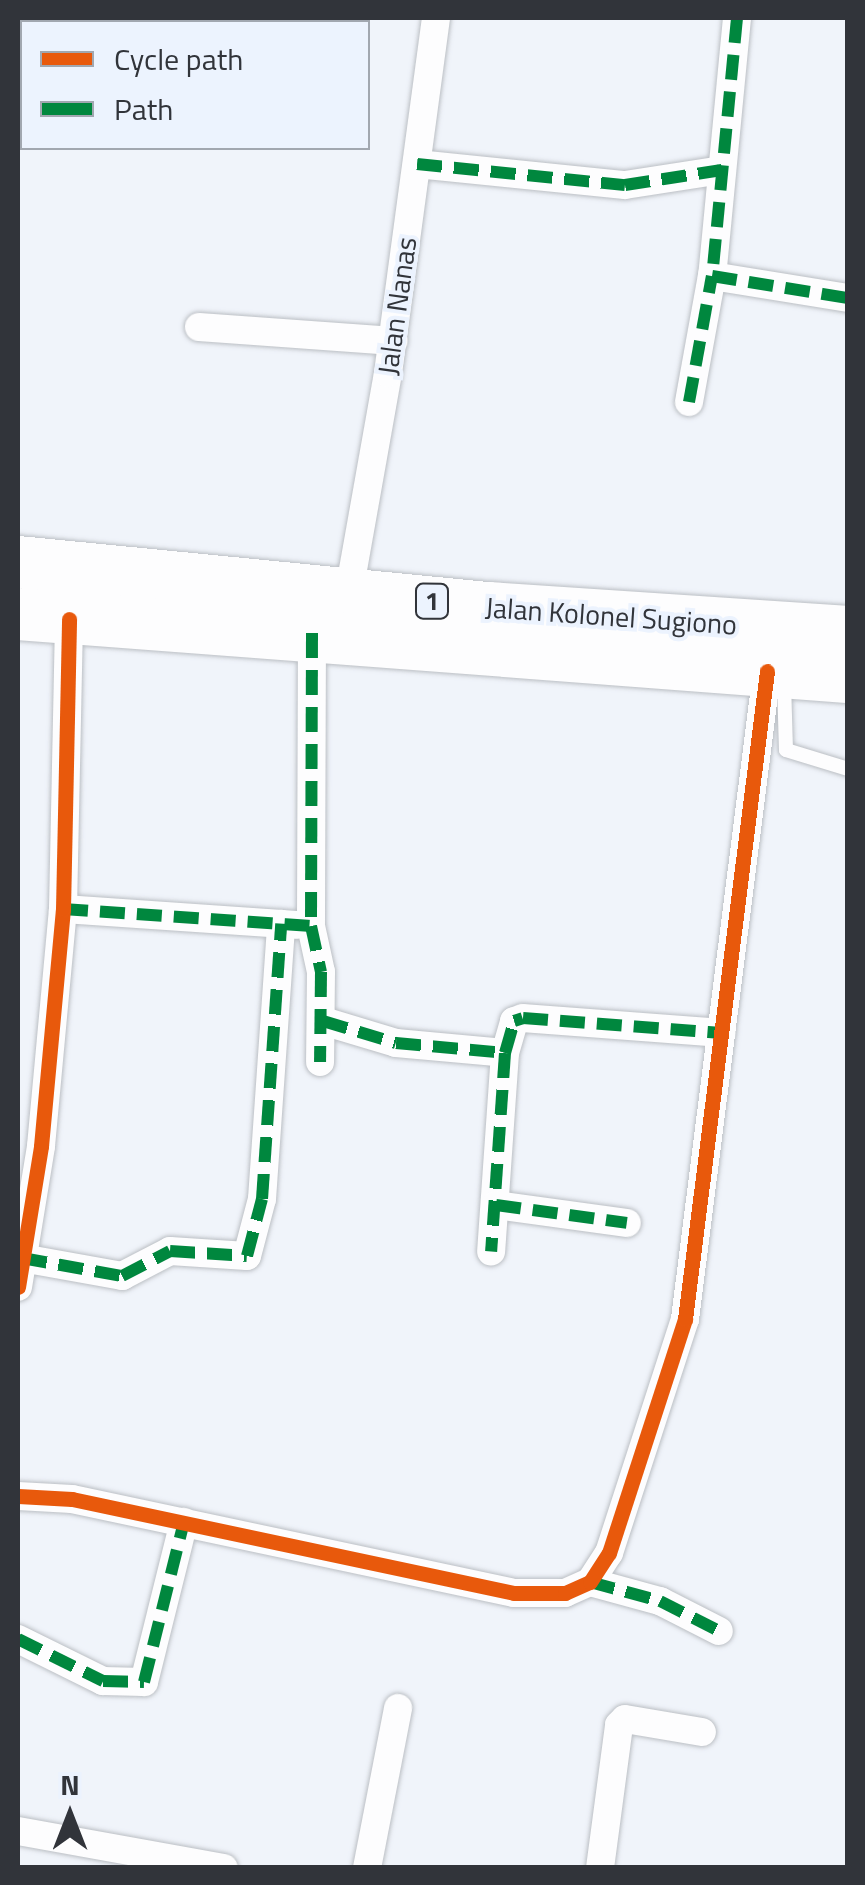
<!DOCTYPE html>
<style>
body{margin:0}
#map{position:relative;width:865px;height:1885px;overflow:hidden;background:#f0f4fa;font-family:"Titillium Web",sans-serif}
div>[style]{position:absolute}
.roads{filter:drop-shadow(0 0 2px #bbbfc4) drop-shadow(0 0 2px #bbbfc4)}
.lane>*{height:14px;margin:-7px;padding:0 7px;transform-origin:7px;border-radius:7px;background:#fdfdfe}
.street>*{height:28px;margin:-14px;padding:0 14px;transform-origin:14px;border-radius:14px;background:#fdfdfe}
.highway>*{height:52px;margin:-26px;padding:0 26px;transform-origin:26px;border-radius:26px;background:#fdfdfe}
.quiet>*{height:12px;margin-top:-6px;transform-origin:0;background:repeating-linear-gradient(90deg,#00873e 0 25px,transparent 0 37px)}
.cycleway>*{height:15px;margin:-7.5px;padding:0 7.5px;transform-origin:7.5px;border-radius:7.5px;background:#e8590c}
span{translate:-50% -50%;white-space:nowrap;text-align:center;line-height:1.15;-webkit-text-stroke:8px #ecf3fe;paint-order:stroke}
.shield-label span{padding:2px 8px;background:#ecf3fe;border:2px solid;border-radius:8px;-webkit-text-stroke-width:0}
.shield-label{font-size:25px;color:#31343a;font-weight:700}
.street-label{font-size:28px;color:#31343a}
.frame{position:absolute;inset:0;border:20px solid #31343a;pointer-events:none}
.legend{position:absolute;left:20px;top:20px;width:350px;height:130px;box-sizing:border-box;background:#ecf3fe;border:2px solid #a1a7b0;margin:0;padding:12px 18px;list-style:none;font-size:30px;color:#31343a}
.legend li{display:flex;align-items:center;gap:20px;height:50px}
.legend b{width:50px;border:2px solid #a1a7b0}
.north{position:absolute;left:20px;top:1765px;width:100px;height:100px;-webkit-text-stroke:8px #ecf3fe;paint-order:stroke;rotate:0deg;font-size:28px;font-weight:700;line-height:40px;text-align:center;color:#31343a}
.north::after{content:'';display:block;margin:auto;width:35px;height:45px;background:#31343a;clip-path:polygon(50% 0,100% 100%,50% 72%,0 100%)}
</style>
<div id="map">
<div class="roads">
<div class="lane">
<div style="left:784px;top:683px;width:67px;rotate:88.3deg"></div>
<div style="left:786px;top:750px;width:65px;rotate:17deg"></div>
</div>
<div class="street">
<div style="left:737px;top:18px;width:259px;rotate:95.5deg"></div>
<div style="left:712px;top:276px;width:138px;rotate:9.2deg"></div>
<div style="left:417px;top:164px;width:209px;rotate:5.8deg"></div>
<div style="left:625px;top:185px;width:98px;rotate:-8.8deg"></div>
<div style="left:199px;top:327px;width:195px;rotate:4.1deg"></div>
<div style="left:689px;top:402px;width:128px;rotate:-79.7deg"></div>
<div style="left:349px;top:592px;width:222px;rotate:-79.9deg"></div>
<div style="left:388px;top:373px;width:358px;rotate:-82.3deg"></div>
<div style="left:312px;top:633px;width:293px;rotate:90.2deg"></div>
<div style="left:311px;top:926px;width:47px;rotate:77.7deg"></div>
<div style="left:321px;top:972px;width:90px;rotate:90.6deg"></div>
<div style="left:63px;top:909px;width:234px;rotate:3.9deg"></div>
<div style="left:323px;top:1021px;width:76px;rotate:16.8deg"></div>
<div style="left:396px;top:1043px;width:109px;rotate:5.2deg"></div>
<div style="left:505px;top:1053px;width:199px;rotate:94deg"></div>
<div style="left:505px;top:1053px;width:33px;rotate:-74deg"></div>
<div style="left:514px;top:1021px;width:9px;rotate:-18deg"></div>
<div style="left:523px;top:1018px;width:199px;rotate:4.3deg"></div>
<div style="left:496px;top:1205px;width:132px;rotate:7.8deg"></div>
<div style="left:22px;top:1258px;width:102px;rotate:10.2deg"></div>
<div style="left:122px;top:1276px;width:54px;rotate:-27.5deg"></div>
<div style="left:170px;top:1251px;width:77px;rotate:3.7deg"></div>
<div style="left:247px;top:1256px;width:59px;rotate:-75.3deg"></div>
<div style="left:262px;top:1199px;width:276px;rotate:-86deg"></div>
<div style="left:18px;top:1287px;width:143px;rotate:-80.7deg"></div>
<div style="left:41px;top:1146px;width:238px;rotate:-84.7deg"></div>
<div style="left:63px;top:909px;width:290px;rotate:-88.8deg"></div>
<div style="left:18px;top:1496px;width:54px;rotate:3.2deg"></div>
<div style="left:72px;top:1499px;width:452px;rotate:12deg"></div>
<div style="left:514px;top:1593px;width:51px"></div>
<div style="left:565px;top:1593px;width:27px;rotate:-24deg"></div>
<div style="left:590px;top:1582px;width:35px;rotate:-57deg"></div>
<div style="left:609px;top:1553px;width:246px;rotate:-72deg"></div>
<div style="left:685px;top:1319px;width:653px;rotate:-82.79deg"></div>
<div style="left:590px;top:1582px;width:73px;rotate:15.2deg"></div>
<div style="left:660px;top:1601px;width:66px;rotate:27deg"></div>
<div style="left:18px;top:1639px;width:95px;rotate:26.3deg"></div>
<div style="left:103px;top:1681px;width:41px;rotate:1.4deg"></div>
<div style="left:144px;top:1682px;width:165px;rotate:-76deg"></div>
<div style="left:18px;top:1831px;width:209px;rotate:10.2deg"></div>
<div style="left:367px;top:1868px;width:163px;rotate:-79deg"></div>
<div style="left:600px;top:1868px;width:144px;rotate:-82.4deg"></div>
<div style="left:619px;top:1725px;width:8px;rotate:-45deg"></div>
<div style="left:625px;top:1719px;width:78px;rotate:9.6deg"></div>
</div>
<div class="highway">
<div style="left:18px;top:562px;width:472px;rotate:5.6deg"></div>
<div style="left:488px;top:608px;width:361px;rotate:3.8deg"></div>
<div style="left:18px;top:614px;width:832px;rotate:4.34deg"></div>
</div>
</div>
<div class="quiet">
<div style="left:737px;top:18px;width:259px;rotate:95.5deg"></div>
<div style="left:712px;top:276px;width:138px;rotate:9.2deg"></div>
<div style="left:417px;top:164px;width:209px;rotate:5.8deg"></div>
<div style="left:625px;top:185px;width:98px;rotate:-8.8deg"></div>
<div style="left:689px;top:402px;width:128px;rotate:-79.7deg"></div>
<div style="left:312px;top:633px;width:293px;rotate:90.2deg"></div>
<div style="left:311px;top:926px;width:47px;rotate:77.7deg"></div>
<div style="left:321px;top:972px;width:90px;rotate:90.6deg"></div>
<div style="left:63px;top:909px;width:249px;rotate:3.9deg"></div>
<div style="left:323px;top:1021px;width:76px;rotate:16.8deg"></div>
<div style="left:396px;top:1043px;width:109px;rotate:5.2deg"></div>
<div style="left:505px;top:1053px;width:199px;rotate:94deg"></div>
<div style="left:505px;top:1053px;width:33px;rotate:-74deg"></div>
<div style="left:514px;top:1021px;width:9px;rotate:-18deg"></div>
<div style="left:523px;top:1018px;width:199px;rotate:4.3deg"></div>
<div style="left:496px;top:1205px;width:132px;rotate:7.8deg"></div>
<div style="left:22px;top:1258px;width:102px;rotate:10.2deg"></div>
<div style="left:122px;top:1276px;width:54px;rotate:-27.5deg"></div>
<div style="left:170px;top:1251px;width:77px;rotate:3.7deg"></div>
<div style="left:247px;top:1256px;width:59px;rotate:-75.3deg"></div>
<div style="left:262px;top:1199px;width:276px;rotate:-86deg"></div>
<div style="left:590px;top:1582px;width:73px;rotate:15.2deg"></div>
<div style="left:660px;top:1601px;width:66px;rotate:27deg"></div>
<div style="left:18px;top:1639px;width:95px;rotate:26.3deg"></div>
<div style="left:103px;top:1681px;width:41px;rotate:1.4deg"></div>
<div style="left:144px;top:1682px;width:165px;rotate:-76deg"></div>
</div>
<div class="cycleway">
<div style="left:18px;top:1287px;width:143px;rotate:-80.7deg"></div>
<div style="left:41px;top:1146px;width:238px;rotate:-84.7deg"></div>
<div style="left:63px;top:909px;width:290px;rotate:-88.8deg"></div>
<div style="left:18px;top:1496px;width:54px;rotate:3.2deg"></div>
<div style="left:72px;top:1499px;width:452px;rotate:12deg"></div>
<div style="left:514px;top:1593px;width:51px"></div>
<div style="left:565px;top:1593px;width:27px;rotate:-24deg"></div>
<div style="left:590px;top:1582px;width:35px;rotate:-57deg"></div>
<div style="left:609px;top:1553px;width:246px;rotate:-72deg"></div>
<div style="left:685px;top:1319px;width:653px;rotate:-82.79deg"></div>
</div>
<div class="shield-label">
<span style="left:432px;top:601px">1</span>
</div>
<div class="street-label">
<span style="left:397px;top:306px;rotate:-82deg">Jalan Nanas</span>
<span style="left:611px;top:616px;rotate:4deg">Jalan Kolonel Sugiono</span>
</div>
<div class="frame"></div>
<ul class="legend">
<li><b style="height:12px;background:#e8590c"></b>Cycle path</li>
<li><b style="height:12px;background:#00873e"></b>Path</li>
</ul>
<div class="north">N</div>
</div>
